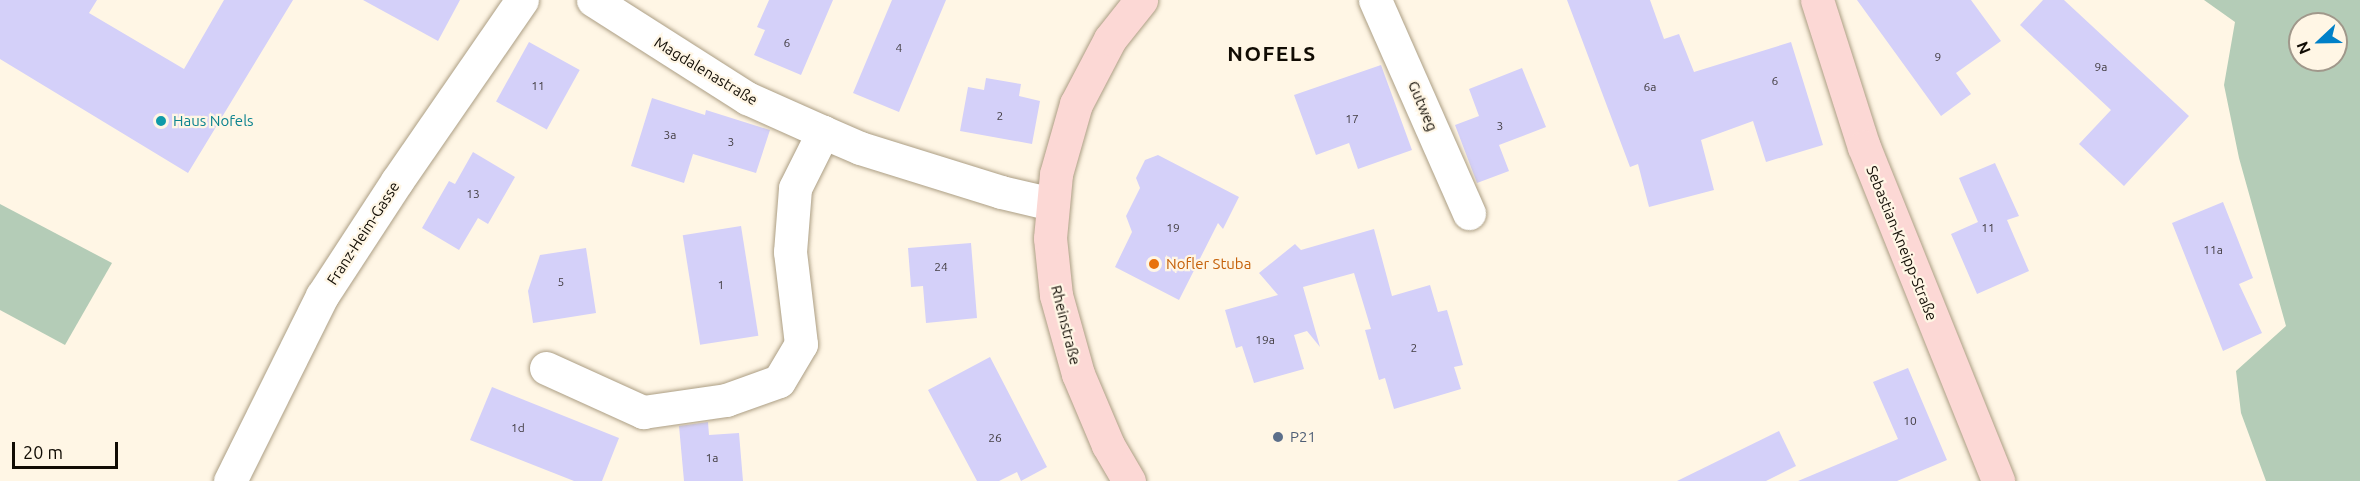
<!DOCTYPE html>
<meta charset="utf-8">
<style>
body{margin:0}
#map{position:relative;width:2360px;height:481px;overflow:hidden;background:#fff6e5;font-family:Ubuntu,sans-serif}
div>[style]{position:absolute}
.green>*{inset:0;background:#b4ccb7}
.building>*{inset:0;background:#d4d0f9;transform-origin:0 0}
.roads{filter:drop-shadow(0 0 2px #ac9e84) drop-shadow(0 0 2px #ac9e84)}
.minor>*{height:33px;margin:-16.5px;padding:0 16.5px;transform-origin:16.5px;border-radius:16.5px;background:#fff}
.secondary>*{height:33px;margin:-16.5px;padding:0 16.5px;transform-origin:16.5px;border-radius:16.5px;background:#fcd8d5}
.dots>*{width:16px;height:16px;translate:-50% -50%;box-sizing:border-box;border:3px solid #fff6e5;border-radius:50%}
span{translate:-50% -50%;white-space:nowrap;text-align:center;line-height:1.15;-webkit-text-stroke:4.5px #fff6e5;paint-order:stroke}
.number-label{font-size:12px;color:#423d41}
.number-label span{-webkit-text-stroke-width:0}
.street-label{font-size:15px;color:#110c04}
.culture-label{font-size:15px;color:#0d838f}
.left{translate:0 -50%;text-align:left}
.food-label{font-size:15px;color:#c56008}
.service-label{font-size:15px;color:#4e5e75}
.district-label{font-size:21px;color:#110c04;font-weight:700;letter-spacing:1.5px}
.north{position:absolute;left:2288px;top:12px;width:60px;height:60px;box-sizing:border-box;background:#fff6e5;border:2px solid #a0988b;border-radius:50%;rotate:248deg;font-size:16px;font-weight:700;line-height:24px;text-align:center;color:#110c04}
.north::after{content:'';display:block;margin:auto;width:21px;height:27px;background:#0080c8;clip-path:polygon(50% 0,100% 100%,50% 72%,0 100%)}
.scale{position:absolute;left:12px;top:442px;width:106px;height:27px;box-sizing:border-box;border:3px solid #110c04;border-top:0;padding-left:8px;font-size:18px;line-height:21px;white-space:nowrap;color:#110c04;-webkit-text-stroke:4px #fff6e5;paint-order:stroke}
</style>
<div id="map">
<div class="green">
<div style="clip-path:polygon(evenodd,2204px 0,2360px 0,2360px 481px,2266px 481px,2241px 413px,2236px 371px,2286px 326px,2239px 158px,2224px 85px,2235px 22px,2204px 0,2300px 24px,2336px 24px,2336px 60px,2300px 60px,2300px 24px)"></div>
<div style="clip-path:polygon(0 204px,112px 263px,65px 345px,0 310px)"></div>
</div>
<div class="building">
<div style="clip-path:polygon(0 0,97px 0,89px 13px,184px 69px,224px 0,293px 0,188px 173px,0 59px)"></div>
<div style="clip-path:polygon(363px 0,460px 0,438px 41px)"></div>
<div style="clip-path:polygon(769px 0,833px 0,801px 75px,754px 55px,765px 30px,757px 27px)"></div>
<div style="clip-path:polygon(892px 0,946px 0,899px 112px,853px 93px)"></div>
<div style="clip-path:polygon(1567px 0,1650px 0,1664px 39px,1679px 34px,1694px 72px,1791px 42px,1823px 145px,1766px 162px,1753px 121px,1701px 140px,1714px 190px,1649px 207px,1638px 164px,1630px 167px)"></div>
<div style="clip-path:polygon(1857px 0,1971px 0,2001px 41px,1956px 73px,1971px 94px,1941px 116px)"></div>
<div style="clip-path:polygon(2043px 0,2064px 0,2189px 116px,2124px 186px,2079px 144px,2111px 110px,2020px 25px)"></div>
<div style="left:529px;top:42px;width:58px;height:68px;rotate:29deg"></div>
<div style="clip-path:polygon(1381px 65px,1412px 150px,1358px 169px,1349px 143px,1316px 155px,1294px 95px)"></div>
<div style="clip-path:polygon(1522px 68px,1546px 127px,1499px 145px,1509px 171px,1477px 183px,1455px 125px,1479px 116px,1469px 89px)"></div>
<div style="clip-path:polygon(986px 78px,1021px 84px,1019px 96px,1040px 101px,1032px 144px,960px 131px,968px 87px,984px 90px)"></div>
<div style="clip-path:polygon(652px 98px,705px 115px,706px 110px,770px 130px,756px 173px,693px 154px,684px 183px,631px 166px)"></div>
<div style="clip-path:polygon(473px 152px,515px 177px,488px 224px,478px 218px,459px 250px,422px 228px,449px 181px,455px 184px)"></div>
<div style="clip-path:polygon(1158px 155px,1239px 197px,1223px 229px,1218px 223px,1179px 300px,1115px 267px,1132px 232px,1126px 216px,1140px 188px,1136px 178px,1145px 160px)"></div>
<div style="clip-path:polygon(1995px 163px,2019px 216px,2007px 220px,2029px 271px,1977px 294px,1951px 234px,1978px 222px,1959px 178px)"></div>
<div style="clip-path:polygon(2223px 202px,2253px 278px,2239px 284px,2262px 333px,2223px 351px,2172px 223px)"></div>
<div style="left:741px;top:226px;width:111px;height:59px;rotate:81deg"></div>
<div style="clip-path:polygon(1374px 229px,1392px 296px,1430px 285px,1438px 312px,1447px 310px,1463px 365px,1454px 367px,1461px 389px,1394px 409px,1385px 378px,1379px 380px,1365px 330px,1371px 329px,1354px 273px,1303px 287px,1320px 347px,1307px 331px,1294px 335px,1304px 369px,1254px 383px,1242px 346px,1236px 348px,1225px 310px,1278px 295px,1259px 273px,1295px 244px,1301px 250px)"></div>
<div style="clip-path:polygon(971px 243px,977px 318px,926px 323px,923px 286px,911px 287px,908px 248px)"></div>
<div style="clip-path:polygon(586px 248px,596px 313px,533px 323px,528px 291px,540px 255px)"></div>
<div style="clip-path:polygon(990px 357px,1047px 467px,1021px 481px,1017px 472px,999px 481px,977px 481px,928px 390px)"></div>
<div style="clip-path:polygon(1908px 368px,1947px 460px,1897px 481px,1798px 481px,1898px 439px,1873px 382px)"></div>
<div style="clip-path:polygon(492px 387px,619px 438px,602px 481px,574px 481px,470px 440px)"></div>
<div style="clip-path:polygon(708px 422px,709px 435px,739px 433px,743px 481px,684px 481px,679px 426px)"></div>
<div style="clip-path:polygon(1779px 431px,1796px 466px,1766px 481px,1677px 481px)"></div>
</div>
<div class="roads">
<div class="minor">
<div style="left:593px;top:0;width:183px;rotate:32.5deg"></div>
<div style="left:747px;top:98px;width:83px;rotate:24.1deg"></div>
<div style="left:823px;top:132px;width:40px;rotate:23.4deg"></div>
<div style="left:860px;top:148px;width:148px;rotate:17.3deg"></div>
<div style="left:1001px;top:192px;width:52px;rotate:13.2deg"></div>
<div style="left:1375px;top:0;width:233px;rotate:66.2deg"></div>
<div style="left:546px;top:368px;width:107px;rotate:24.4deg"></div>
<div style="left:643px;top:412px;width:84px;rotate:-8.2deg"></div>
<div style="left:726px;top:400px;width:56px;rotate:-19.7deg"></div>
<div style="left:779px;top:381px;width:43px;rotate:-59.3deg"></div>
<div style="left:801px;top:344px;width:93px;rotate:-96.8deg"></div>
<div style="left:790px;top:252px;width:64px;rotate:-85.5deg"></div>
<div style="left:795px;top:188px;width:63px;rotate:-63.4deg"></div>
<div style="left:230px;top:481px;width:207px;rotate:-63.6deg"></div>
<div style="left:322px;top:296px;width:137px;rotate:-56.9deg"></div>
<div style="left:397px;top:181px;width:220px;rotate:-55.4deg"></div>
</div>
<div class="secondary">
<div style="left:1817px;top:0;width:154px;rotate:72.3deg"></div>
<div style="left:1864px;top:147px;width:360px;rotate:68.1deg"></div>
<div style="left:1129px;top:481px;width:42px;rotate:-120.3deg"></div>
<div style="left:1108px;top:445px;width:77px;rotate:-112.9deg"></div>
<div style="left:1078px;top:374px;width:82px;rotate:-105.6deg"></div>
<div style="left:1056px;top:295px;width:57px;rotate:-96deg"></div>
<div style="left:1050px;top:238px;width:64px;rotate:-84.6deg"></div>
<div style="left:1056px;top:174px;width:73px;rotate:-74.1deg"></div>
<div style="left:1076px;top:104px;width:73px;rotate:-62.4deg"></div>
<div style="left:1110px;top:39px;width:50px;rotate:-51.5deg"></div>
</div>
</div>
<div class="dots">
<div style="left:161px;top:121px;background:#0f9aa8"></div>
<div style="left:1154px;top:264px;background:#e8710a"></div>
<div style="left:1278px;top:437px;background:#5c6f8a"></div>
</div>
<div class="number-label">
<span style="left:787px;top:43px">6</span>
<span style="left:899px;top:48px">4</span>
<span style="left:1938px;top:57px">9</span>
<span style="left:2101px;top:67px">9a</span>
<span style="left:1775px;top:81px">6</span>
<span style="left:538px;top:86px">11</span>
<span style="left:1650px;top:87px">6a</span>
<span style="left:1000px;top:116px">2</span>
<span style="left:1352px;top:119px">17</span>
<span style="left:1500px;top:126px">3</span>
<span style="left:670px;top:135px">3a</span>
<span style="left:731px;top:142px">3</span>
<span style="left:473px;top:194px">13</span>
<span style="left:1173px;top:228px">19</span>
<span style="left:1988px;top:228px">11</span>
<span style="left:2213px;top:250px">11a</span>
<span style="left:941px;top:267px">24</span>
<span style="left:561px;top:282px">5</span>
<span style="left:721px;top:285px">1</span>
<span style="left:1265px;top:340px">19a</span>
<span style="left:1414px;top:348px">2</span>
<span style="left:1910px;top:421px">10</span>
<span style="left:518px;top:428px">1d</span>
<span style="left:995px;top:438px">26</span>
<span style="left:712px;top:458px">1a</span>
</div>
<div class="street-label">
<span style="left:706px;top:71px;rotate:31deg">Magdalenastraße</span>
<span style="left:1423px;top:106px;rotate:67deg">Gutweg</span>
<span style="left:363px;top:233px;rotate:-57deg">Franz-Heim-Gasse</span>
<span style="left:1902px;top:243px;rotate:68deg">Sebastian-Kneipp-Straße</span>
<span style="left:1066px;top:325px;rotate:76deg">Rheinstraße</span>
</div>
<div class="culture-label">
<span class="left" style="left:173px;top:121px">Haus Nofels</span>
</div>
<div class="food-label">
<span class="left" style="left:1166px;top:264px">Nofler Stuba</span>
</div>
<div class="service-label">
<span class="left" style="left:1290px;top:437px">P21</span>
</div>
<div class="district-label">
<span style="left:1272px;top:53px">NOFELS</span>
</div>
<div class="north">N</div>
<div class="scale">20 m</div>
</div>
